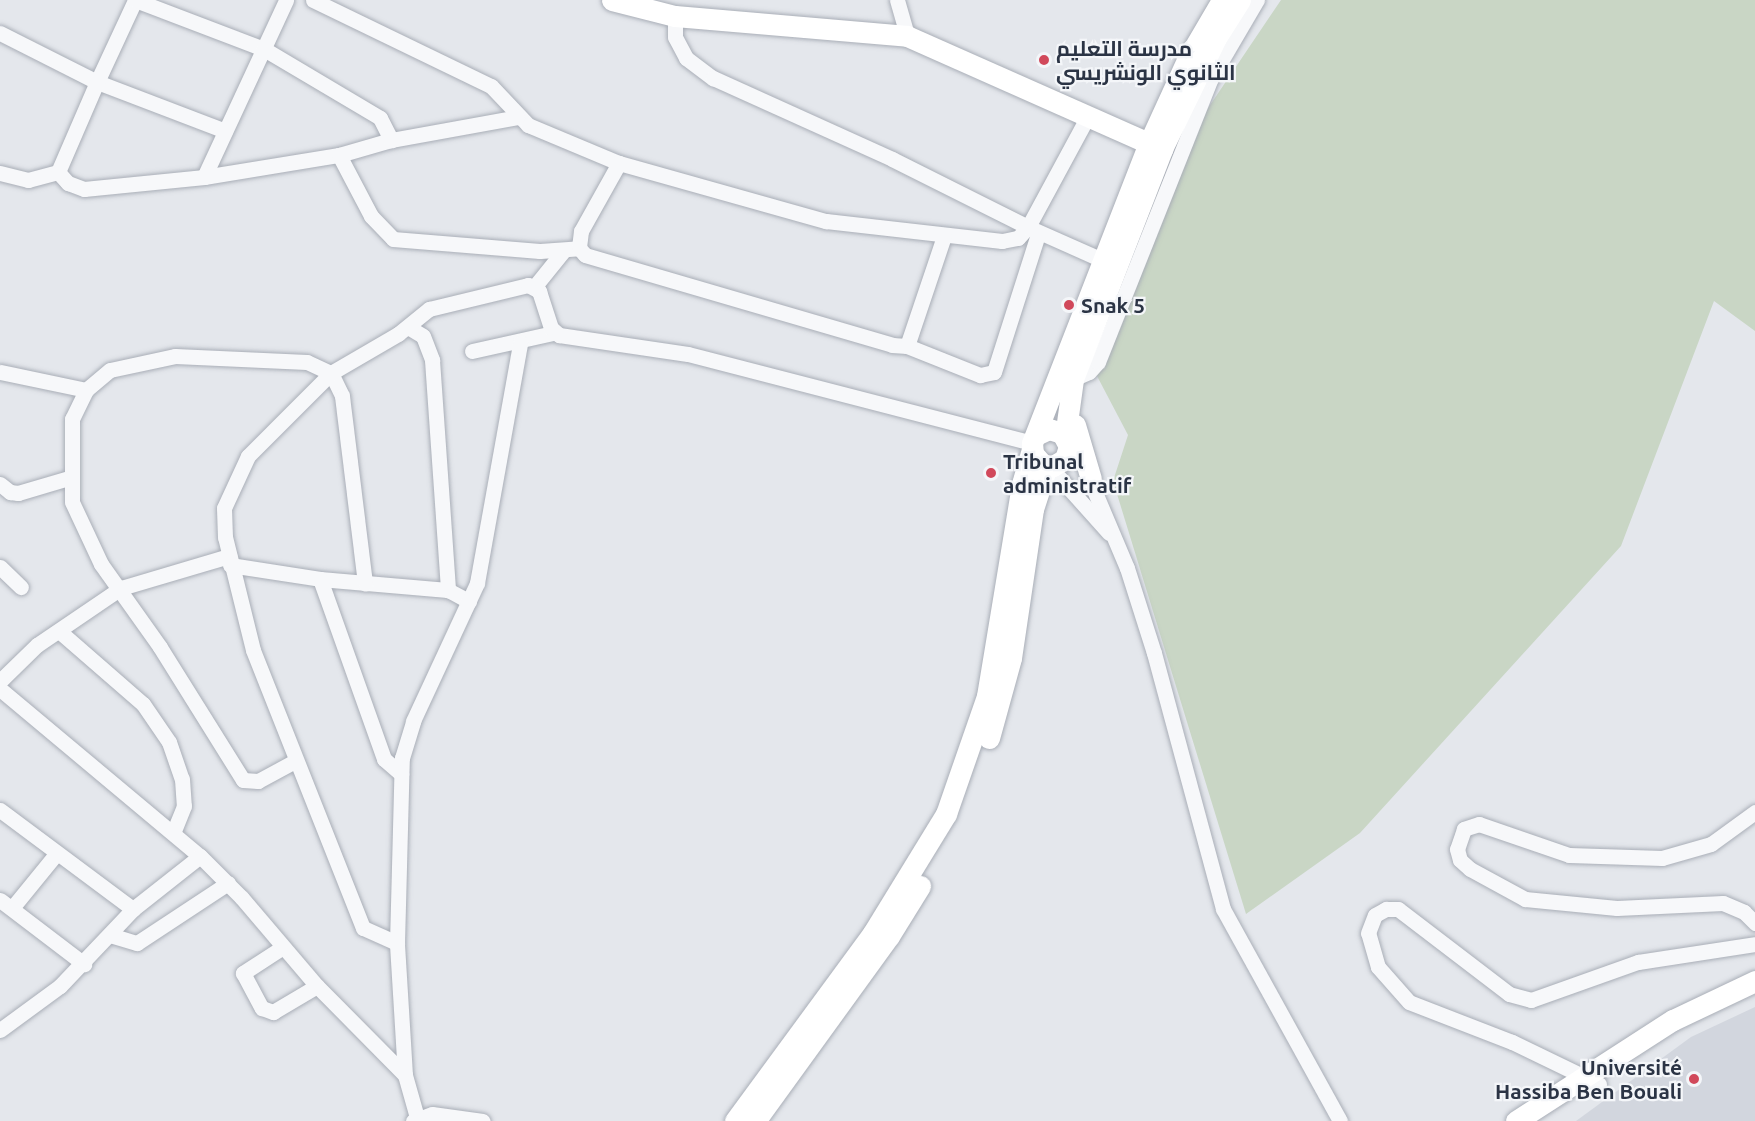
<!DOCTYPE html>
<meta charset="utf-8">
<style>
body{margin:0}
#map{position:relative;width:1755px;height:1121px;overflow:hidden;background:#e4e7ec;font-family:Ubuntu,Cairo,sans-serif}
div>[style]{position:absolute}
.built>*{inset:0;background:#d2d6de}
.green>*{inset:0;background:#c9d6c5}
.roads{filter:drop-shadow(0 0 2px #a9aeb7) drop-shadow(0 0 2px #a9aeb7)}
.street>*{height:15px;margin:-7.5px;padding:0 7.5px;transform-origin:7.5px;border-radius:7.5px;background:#f7f8fa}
.secondary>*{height:21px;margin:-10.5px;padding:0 10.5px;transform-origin:10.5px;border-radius:10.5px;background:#fff}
.dots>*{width:16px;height:16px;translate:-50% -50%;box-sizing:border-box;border:3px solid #f4f6f9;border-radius:50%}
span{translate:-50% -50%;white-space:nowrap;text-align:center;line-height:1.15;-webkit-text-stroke:4.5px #f4f6f9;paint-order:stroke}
.poi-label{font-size:21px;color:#2b3445;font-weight:700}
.left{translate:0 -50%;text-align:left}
.right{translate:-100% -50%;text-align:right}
</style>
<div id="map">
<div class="built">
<div style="clip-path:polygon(1755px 1007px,1755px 1121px,1576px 1121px,1691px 1037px)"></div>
</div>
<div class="green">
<div style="clip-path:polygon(1281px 0,1755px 0,1755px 331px,1714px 301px,1621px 546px,1360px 833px,1246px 914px,1113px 481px,1128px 435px,1097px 376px,1200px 120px)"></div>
</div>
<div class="roads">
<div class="street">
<div style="left:313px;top:0;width:198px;rotate:25.8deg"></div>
<div style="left:491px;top:86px;width:54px;rotate:46.5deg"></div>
<div style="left:528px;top:125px;width:99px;rotate:22.7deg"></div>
<div style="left:619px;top:163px;width:215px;rotate:15.7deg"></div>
<div style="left:826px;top:221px;width:177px;rotate:6.5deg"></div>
<div style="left:1002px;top:241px;width:16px;rotate:-11deg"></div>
<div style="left:1018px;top:238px;width:15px;rotate:-48deg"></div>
<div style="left:1028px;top:227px;width:81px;rotate:24deg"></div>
<div style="left:897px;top:0;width:37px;rotate:74deg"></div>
<div style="left:675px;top:16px;width:21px;rotate:90deg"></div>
<div style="left:675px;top:37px;width:24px;rotate:62deg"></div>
<div style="left:686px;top:58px;width:34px;rotate:37deg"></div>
<div style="left:713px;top:78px;width:196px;rotate:24.3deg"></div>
<div style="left:892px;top:159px;width:152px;rotate:26.6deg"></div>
<div style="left:1028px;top:227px;width:126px;rotate:-61.6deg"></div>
<div style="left:0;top:33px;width:109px;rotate:26.8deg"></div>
<div style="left:97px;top:82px;width:137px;rotate:20.9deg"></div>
<div style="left:339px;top:155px;width:69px;rotate:62.3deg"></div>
<div style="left:371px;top:216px;width:32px;rotate:46deg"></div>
<div style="left:393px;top:239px;width:147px;rotate:4.7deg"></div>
<div style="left:540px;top:251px;width:39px;rotate:-4deg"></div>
<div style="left:619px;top:163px;width:78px;rotate:119.2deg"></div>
<div style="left:581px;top:231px;width:17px;rotate:97deg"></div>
<div style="left:579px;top:248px;width:9px;rotate:49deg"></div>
<div style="left:585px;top:255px;width:320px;rotate:16.3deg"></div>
<div style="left:892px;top:345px;width:15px;rotate:4deg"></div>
<div style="left:907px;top:346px;width:116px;rotate:-71.4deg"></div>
<div style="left:58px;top:172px;width:15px;rotate:48deg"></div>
<div style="left:68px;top:183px;width:17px;rotate:21deg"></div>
<div style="left:84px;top:189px;width:121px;rotate:-5.7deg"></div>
<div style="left:204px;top:177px;width:137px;rotate:-9.3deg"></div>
<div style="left:339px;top:155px;width:54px;rotate:-16.1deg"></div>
<div style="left:391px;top:140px;width:128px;rotate:-10.3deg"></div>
<div style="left:0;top:173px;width:29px;rotate:14deg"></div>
<div style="left:28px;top:180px;width:31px;rotate:-15deg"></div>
<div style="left:58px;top:172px;width:98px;rotate:-66.6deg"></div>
<div style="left:97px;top:82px;width:90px;rotate:-65.1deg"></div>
<div style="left:135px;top:0;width:138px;rotate:20.8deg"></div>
<div style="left:264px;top:49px;width:135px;rotate:30.7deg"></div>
<div style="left:380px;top:118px;width:25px;rotate:63deg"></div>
<div style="left:204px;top:177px;width:195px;rotate:-65.1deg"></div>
<div style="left:535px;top:286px;width:46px;rotate:-51.1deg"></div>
<div style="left:408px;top:327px;width:17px;rotate:31deg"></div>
<div style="left:423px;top:336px;width:26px;rotate:69deg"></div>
<div style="left:432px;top:360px;width:231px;rotate:86deg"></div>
<div style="left:907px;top:346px;width:79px;rotate:21.7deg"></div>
<div style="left:980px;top:375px;width:14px;rotate:-12deg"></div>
<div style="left:994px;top:372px;width:145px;rotate:-72.3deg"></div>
<div style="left:472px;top:351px;width:83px;rotate:-12.5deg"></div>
<div style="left:0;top:372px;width:88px;rotate:11.8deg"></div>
<div style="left:1073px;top:379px;width:17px;rotate:-24deg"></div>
<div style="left:1089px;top:372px;width:13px;rotate:-48deg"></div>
<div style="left:1098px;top:362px;width:303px;rotate:-68.3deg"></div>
<div style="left:1210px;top:80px;width:93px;rotate:-59.6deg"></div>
<div style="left:1049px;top:466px;width:90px;rotate:48.2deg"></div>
<div style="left:1086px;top:471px;width:105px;rotate:67.1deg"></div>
<div style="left:1127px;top:568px;width:89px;rotate:72.4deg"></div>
<div style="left:1154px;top:653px;width:265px;rotate:74.9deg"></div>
<div style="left:1223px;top:909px;width:242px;rotate:61.1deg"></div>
<div style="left:0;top:484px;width:13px;rotate:39deg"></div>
<div style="left:10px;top:492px;width:8px;rotate:7deg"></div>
<div style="left:18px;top:493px;width:56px;rotate:-16.5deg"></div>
<div style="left:230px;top:565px;width:91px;rotate:8.8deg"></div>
<div style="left:320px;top:579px;width:128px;rotate:4.9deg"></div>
<div style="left:448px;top:590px;width:24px;rotate:28deg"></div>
<div style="left:0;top:567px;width:29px;rotate:44deg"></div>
<div style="left:320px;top:579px;width:191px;rotate:70.4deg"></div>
<div style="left:384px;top:759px;width:23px;rotate:41deg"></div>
<div style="left:59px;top:631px;width:111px;rotate:41deg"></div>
<div style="left:143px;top:704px;width:46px;rotate:55.6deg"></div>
<div style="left:169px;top:742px;width:39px;rotate:71deg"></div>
<div style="left:182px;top:779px;width:27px;rotate:86deg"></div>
<div style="left:184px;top:806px;width:29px;rotate:112deg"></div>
<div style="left:0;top:681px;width:52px;rotate:-44.2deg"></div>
<div style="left:37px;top:645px;width:102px;rotate:-34.2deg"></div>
<div style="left:121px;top:588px;width:113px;rotate:-16.5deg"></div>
<div style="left:0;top:689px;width:261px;rotate:39.9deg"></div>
<div style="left:295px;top:761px;width:42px;rotate:151.6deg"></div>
<div style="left:258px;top:781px;width:15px;rotate:-176deg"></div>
<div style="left:243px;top:780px;width:157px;rotate:-122deg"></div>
<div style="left:160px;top:647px;width:102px;rotate:-125.4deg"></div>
<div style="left:101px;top:564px;width:68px;rotate:-115.1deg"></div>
<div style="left:72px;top:502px;width:83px;rotate:-90deg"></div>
<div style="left:72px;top:419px;width:32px;rotate:-64deg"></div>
<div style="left:86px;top:390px;width:31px;rotate:-40deg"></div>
<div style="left:110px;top:370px;width:66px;rotate:-12.2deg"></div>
<div style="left:175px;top:356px;width:132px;rotate:2.6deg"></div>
<div style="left:307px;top:362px;width:26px;rotate:25deg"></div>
<div style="left:331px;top:373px;width:25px;rotate:64deg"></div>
<div style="left:342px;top:396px;width:189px;rotate:83deg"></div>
<div style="left:0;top:810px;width:166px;rotate:36.7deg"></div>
<div style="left:1755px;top:812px;width:54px;rotate:144deg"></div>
<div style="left:1711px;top:844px;width:51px;rotate:164.1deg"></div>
<div style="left:1662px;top:858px;width:93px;rotate:-178.2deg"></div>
<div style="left:1569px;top:855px;width:95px;rotate:-161deg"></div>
<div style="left:1479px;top:824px;width:16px;rotate:162deg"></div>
<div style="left:1464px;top:829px;width:21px;rotate:109deg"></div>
<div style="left:1457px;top:849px;width:11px;rotate:75deg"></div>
<div style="left:1460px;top:860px;width:13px;rotate:42deg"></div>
<div style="left:1470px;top:869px;width:63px;rotate:28.6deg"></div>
<div style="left:1525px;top:899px;width:92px;rotate:5.6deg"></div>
<div style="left:1617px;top:908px;width:106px;rotate:-2.7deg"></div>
<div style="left:1723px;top:903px;width:23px;rotate:23deg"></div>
<div style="left:1744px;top:912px;width:16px;rotate:45deg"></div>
<div style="left:0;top:900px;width:106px;rotate:37.3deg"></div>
<div style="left:12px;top:908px;width:70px;rotate:-50.8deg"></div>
<div style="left:110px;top:935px;width:28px;rotate:17deg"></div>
<div style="left:137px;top:943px;width:109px;rotate:-33.4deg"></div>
<div style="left:397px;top:943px;width:37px;rotate:-156deg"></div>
<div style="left:363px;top:928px;width:299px;rotate:-111.6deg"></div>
<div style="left:253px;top:650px;width:116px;rotate:-103.9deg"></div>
<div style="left:225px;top:537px;width:29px;rotate:-92deg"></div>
<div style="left:224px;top:508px;width:57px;rotate:-65.2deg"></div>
<div style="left:248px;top:456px;width:117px;rotate:-45deg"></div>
<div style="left:331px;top:373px;width:78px;rotate:-30.2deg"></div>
<div style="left:398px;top:334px;width:40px;rotate:-39deg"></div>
<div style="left:429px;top:309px;width:102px;rotate:-13.6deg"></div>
<div style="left:528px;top:285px;width:13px;rotate:29deg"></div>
<div style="left:539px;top:291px;width:39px;rotate:72deg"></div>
<div style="left:551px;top:328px;width:11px;rotate:41deg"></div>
<div style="left:559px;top:335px;width:130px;rotate:8.4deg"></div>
<div style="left:688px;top:354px;width:355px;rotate:14.5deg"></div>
<div style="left:283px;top:947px;width:48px;rotate:147deg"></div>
<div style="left:243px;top:973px;width:40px;rotate:62deg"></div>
<div style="left:262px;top:1008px;width:12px;rotate:20deg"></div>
<div style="left:273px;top:1012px;width:51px;rotate:-30.6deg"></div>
<div style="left:0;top:1030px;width:74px;rotate:-36.3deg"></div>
<div style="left:60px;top:986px;width:106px;rotate:-46.5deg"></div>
<div style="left:133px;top:909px;width:85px;rotate:-38.3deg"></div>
<div style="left:200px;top:856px;width:59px;rotate:45deg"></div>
<div style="left:242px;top:898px;width:116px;rotate:49.6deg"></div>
<div style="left:317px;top:986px;width:125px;rotate:45.3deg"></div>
<div style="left:1599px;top:1084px;width:97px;rotate:-154.2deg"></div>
<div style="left:1512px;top:1042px;width:110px;rotate:-158.8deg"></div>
<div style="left:1409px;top:1002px;width:47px;rotate:-131.5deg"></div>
<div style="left:1378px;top:967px;width:35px;rotate:-106deg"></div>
<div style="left:1368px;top:933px;width:19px;rotate:-69deg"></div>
<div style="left:1375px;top:915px;width:13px;rotate:-29deg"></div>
<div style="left:1386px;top:909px;width:12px"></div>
<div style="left:1398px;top:909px;width:140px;rotate:37.4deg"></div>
<div style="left:1509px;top:994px;width:23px;rotate:15deg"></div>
<div style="left:1531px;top:1000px;width:114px;rotate:-19.6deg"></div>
<div style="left:1638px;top:962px;width:118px;rotate:-8.7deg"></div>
<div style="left:413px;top:1121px;width:20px;rotate:-20deg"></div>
<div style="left:432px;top:1114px;width:51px;rotate:7.8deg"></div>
<div style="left:418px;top:1121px;width:48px;rotate:-105.8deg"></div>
<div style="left:405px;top:1075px;width:132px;rotate:-93.5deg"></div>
<div style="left:397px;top:943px;width:185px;rotate:-88.5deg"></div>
<div style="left:402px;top:758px;width:39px;rotate:-73deg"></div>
<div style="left:413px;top:721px;width:152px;rotate:-65.1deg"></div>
<div style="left:477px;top:583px;width:244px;rotate:-79.8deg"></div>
</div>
<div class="secondary">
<div style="left:612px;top:0;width:65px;rotate:14.3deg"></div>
<div style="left:675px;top:16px;width:233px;rotate:4.9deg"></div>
<div style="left:907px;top:36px;width:279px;rotate:23.9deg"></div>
<div style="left:1075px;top:425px;width:56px;rotate:73.5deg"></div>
<div style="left:1036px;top:435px;width:14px;rotate:-25deg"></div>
<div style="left:1049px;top:429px;width:14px;rotate:17deg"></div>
<div style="left:1062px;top:433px;width:15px;rotate:62deg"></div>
<div style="left:1069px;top:446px;width:14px;rotate:107deg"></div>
<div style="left:1065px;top:459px;width:14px;rotate:150deg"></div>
<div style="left:1053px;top:466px;width:10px;rotate:-174deg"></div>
<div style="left:1043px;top:465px;width:15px;rotate:-132deg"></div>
<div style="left:1033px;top:454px;width:11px;rotate:-95deg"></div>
<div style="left:1032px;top:443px;width:322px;rotate:-68.7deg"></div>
<div style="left:1149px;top:143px;width:94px;rotate:-65.4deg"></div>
<div style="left:1188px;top:58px;width:67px;rotate:-59.6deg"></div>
<div style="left:1065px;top:437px;width:59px;rotate:-82.1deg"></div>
<div style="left:1073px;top:379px;width:247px;rotate:-68.8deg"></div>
<div style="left:1162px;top:149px;width:123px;rotate:-64.1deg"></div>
<div style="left:1216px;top:38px;width:45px;rotate:-57.7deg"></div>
<div style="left:989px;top:738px;width:83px;rotate:-74.6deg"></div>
<div style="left:1011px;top:658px;width:151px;rotate:-81.6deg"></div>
<div style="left:1033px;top:509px;width:45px;rotate:-72deg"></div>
<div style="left:735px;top:1121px;width:233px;rotate:-53.7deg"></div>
<div style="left:873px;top:933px;width:140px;rotate:-58.5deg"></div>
<div style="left:946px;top:814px;width:125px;rotate:-70.8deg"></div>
<div style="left:987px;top:696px;width:215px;rotate:-80.6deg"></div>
<div style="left:1022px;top:484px;width:36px;rotate:-74deg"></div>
<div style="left:755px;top:1121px;width:228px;rotate:-54.1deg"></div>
<div style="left:889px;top:936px;width:59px;rotate:-58.2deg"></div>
<div style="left:1516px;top:1121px;width:187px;rotate:-32.8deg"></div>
<div style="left:1673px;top:1020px;width:91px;rotate:-25.4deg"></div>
</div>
</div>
<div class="dots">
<div style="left:1044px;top:60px;background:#d1495b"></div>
<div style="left:1069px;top:305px;background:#d1495b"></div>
<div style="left:991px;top:473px;background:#d1495b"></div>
<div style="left:1694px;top:1079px;background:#d1495b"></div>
</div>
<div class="poi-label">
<span class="left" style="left:1056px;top:60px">مدرسة التعليم<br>الثانوي الونشريسي</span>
<span class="left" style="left:1081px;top:305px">Snak 5</span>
<span class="left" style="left:1003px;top:473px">Tribunal<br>administratif</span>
<span class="right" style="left:1682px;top:1079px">Université<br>Hassiba Ben Bouali</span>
</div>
</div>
